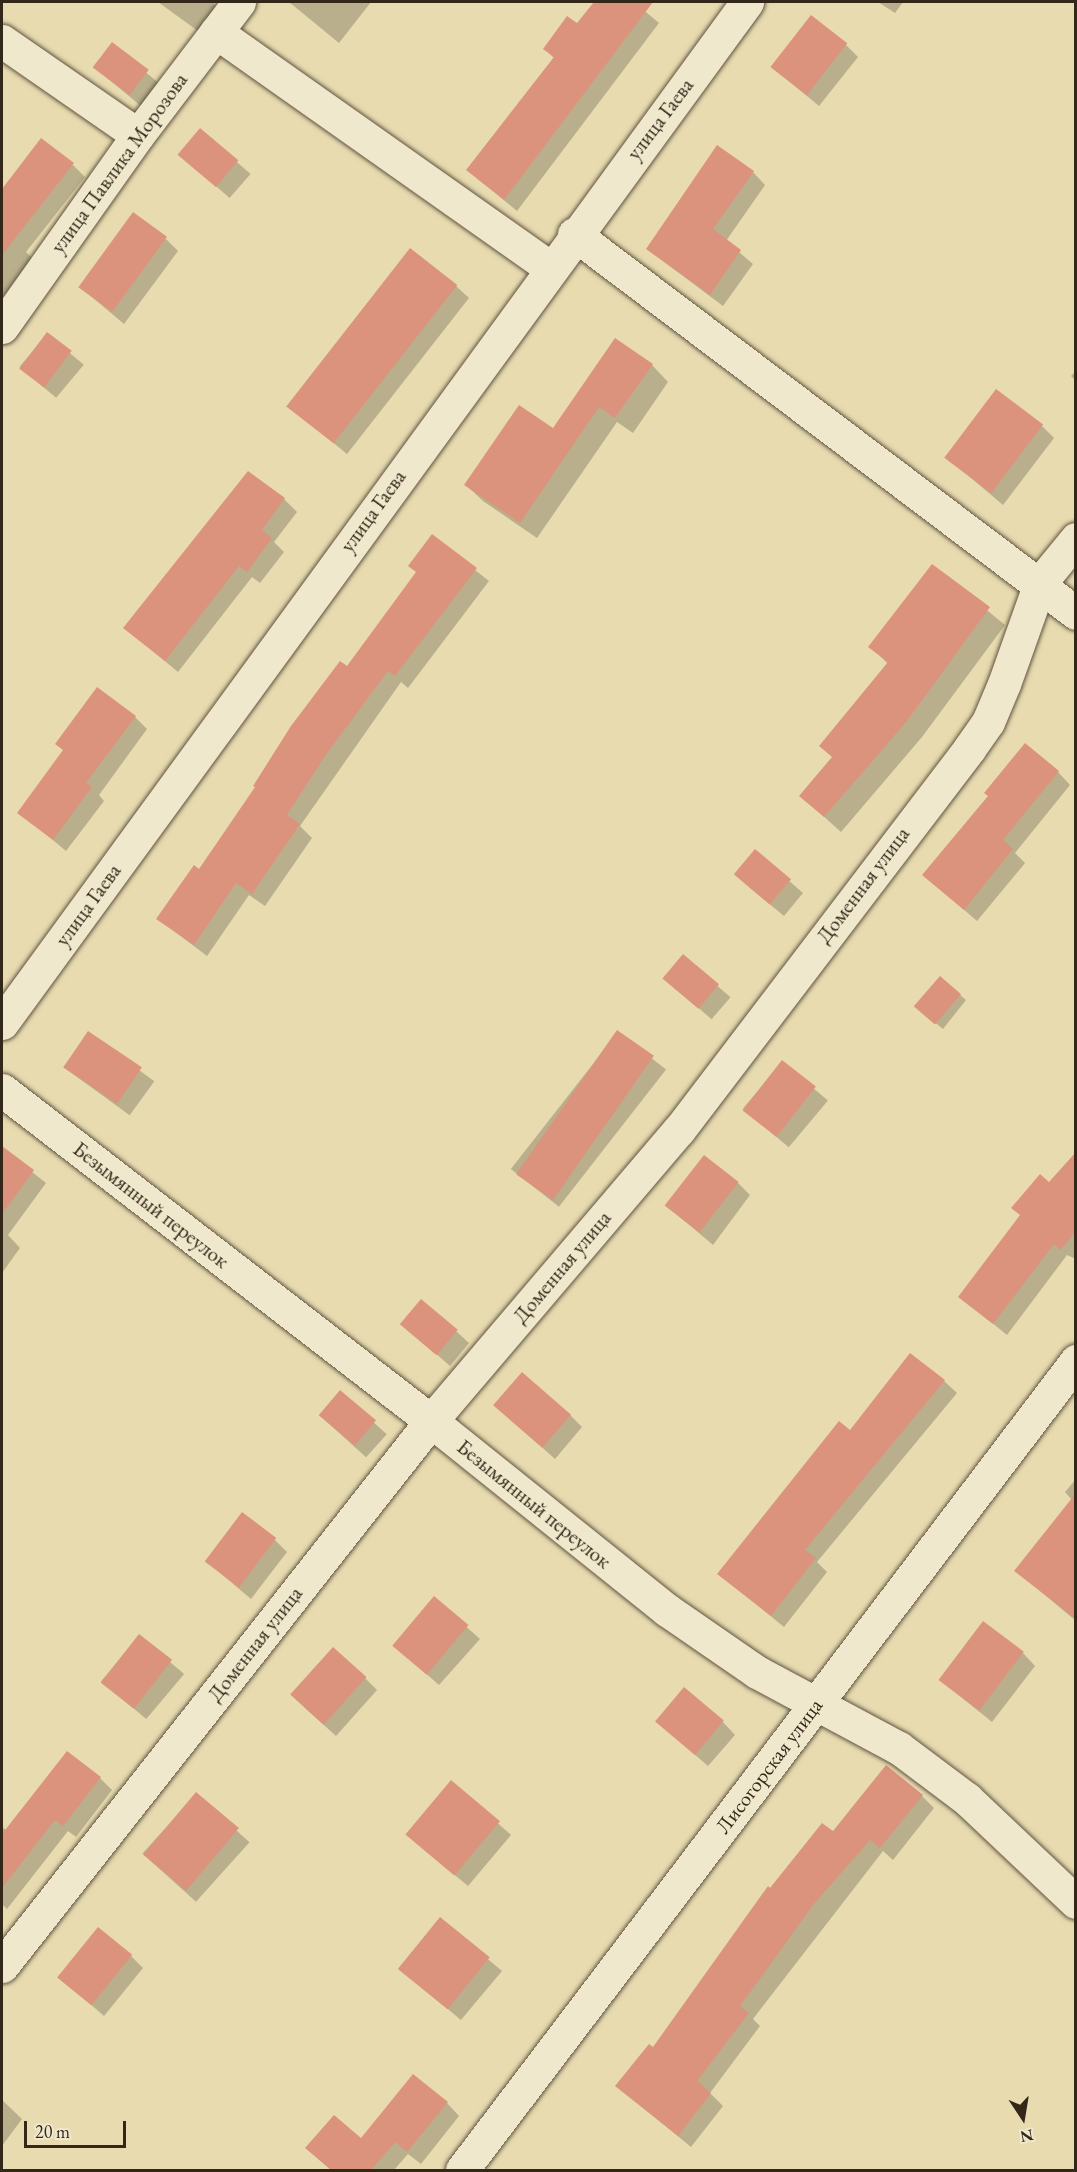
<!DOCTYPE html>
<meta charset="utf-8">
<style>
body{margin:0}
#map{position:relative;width:1077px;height:2172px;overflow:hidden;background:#e8dbb0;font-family:"EB Garamond",serif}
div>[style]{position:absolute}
.shadow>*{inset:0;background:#0003;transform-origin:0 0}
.building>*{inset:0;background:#dc937d;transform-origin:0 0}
.roads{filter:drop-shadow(0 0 2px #605440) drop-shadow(0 0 2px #605440)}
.minor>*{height:33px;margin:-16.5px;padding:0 16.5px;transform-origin:16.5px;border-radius:16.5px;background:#f0e8cc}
span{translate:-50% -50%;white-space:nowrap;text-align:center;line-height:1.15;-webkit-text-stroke:4.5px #f0e8cc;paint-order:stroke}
.street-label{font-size:21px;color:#33271a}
.frame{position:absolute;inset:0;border:3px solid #33271a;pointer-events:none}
.north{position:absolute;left:993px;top:2088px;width:60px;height:60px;-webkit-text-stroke:4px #f0e8cc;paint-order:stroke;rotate:168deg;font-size:16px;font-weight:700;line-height:24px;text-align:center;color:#33271a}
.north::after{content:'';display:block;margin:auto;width:21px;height:27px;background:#33271a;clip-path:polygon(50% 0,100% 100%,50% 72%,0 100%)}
.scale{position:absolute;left:24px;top:2121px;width:102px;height:27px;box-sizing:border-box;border:3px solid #33271a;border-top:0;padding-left:8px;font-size:18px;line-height:21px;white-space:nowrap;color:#33271a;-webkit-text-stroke:4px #f0e8cc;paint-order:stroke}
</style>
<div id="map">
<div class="shadow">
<div style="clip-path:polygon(158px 2px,212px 2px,216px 6px,198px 31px)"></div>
<div style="clip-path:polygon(289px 2px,371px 2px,339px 43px)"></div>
<div style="clip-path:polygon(596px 2px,634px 2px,659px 23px,517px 211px,468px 170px,555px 59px,545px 49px,577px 25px)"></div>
<div style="clip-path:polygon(878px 2px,903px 2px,895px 13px)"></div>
<div style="left:112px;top:44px;width:62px;height:29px;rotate:40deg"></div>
<div style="clip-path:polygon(846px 45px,858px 57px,819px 106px,772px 67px)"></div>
<div style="left:200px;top:130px;width:67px;height:32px;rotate:41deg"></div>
<div style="clip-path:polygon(73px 165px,85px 177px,26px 252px,32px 258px,2px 298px,2px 205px,12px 191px)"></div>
<div style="clip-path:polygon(753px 172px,765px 185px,726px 241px,753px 264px,723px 306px,647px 249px)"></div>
<div style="clip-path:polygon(166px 239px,178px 251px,124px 324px,80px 287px)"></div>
<div style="clip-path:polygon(456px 286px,469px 298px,347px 454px,288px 406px)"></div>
<div style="left:47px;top:334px;width:48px;height:43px;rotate:40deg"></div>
<div style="clip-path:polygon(652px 365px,668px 382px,633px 433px,617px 422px,537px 538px,483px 501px,466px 485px)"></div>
<div style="clip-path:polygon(1076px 371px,1076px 381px,1071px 376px)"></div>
<div style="clip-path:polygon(1042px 426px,1054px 438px,1003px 505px,945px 456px)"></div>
<div style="clip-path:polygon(284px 499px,297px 512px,274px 542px,284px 552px,260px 583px,252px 577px,178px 672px,125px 628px)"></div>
<div style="clip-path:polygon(432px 536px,489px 581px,408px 688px,401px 682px,300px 826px,312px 838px,265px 906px,249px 895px,207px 956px,158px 919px,199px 871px,418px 573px)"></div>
<div style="clip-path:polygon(933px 566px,1005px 625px,922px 737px,841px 832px,801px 796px,833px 758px,888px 664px,870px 646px)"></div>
<div style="clip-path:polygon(135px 717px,147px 729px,99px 795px,104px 801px,66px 851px,19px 812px)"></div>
<div style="clip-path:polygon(1058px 772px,1070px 785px,1015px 853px,1025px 863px,977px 921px,924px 875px)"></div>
<div style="clip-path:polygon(755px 851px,803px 893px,784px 916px,749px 887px)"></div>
<div style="left:683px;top:956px;width:63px;height:29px;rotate:41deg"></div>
<div style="clip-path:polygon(960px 995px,966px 1000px,943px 1029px,923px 1013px)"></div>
<div style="left:618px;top:1032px;width:61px;height:174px;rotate:38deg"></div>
<div style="left:88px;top:1033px;width:82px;height:42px;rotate:36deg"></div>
<div style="left:782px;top:1062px;width:60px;height:61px;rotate:40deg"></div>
<div style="clip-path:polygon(2px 1148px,46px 1183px,8px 1235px,20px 1248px,2px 1273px)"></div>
<div style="clip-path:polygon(1076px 1154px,1076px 1259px,1067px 1255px,1007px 1335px,960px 1297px)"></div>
<div style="clip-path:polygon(738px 1183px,750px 1195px,713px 1245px,667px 1206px)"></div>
<div style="clip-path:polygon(402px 1324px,456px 1331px,469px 1343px,450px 1366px)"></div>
<div style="clip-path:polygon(944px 1381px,957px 1393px,817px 1562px,827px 1572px,784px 1627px,719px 1574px,851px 1432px)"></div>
<div style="left:340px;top:1392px;width:63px;height:31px;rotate:42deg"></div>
<div style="clip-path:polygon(495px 1405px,570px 1415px,582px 1427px,555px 1459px)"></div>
<div style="clip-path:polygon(1076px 1479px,1076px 1621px,1016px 1571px,1072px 1500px,1065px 1492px)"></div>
<div style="clip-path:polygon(275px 1540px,287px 1552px,251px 1599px,206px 1561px)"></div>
<div style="clip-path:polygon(434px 1598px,480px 1639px,439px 1685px,407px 1657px)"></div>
<div style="left:139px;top:1636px;width:59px;height:59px;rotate:40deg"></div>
<div style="clip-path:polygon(1023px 1653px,1035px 1666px,992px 1722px,940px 1680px)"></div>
<div style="clip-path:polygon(365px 1678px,377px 1690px,336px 1736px,304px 1707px)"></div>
<div style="clip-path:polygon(723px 1722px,735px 1735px,708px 1766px,670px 1733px)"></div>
<div style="clip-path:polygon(100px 1778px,112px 1790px,76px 1837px,68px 1831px,7px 1909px,2px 1904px,2px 1827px,6px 1830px)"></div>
<div style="clip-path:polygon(451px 1782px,511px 1835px,468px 1886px,420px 1846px)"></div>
<div style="left:196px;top:1794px;width:72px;height:80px;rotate:42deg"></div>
<div style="clip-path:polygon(922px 1796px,934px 1808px,893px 1860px,883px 1851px,753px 2019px,760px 2026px,710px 2093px,723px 2106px,691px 2147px,617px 2086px,654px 2049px,771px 1890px,833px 1834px)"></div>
<div style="left:440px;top:1919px;width:81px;height:64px;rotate:40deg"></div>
<div style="clip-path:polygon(131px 1956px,143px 1968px,104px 2016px,58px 1976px)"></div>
<div style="clip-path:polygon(2px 2100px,22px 2119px,2px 2146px)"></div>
<div style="clip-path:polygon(447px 2103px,459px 2116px,421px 2164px,408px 2154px,394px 2170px,331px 2170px,307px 2148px,361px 2141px)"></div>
</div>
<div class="building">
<div style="clip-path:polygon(594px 2px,653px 2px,504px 200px,466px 170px,554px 57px,543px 49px,567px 16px,577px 23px)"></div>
<div style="left:811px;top:15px;width:46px;height:66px;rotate:38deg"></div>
<div style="left:112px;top:42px;width:46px;height:32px;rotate:37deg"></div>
<div style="left:200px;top:128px;width:50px;height:35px;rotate:40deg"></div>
<div style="clip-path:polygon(41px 138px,74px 163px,2px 255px,2px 189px)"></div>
<div style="clip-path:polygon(717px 145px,754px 171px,713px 229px,741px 250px,710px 295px,646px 249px)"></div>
<div style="left:133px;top:212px;width:42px;height:93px;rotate:36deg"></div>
<div style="left:410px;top:248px;width:60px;height:201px;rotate:38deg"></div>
<div style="left:47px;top:332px;width:31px;height:46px;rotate:37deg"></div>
<div style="clip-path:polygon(615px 338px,653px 364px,615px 418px,599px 407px,520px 523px,464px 485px,519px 405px,553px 428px)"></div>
<div style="left:996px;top:389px;width:59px;height:86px;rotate:37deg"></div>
<div style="clip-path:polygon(248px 471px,285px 498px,262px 530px,272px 538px,247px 572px,239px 566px,165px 661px,123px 628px)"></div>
<div style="clip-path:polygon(432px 534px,477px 568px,395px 676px,388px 671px,325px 756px,287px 815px,300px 824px,252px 894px,236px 883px,194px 945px,156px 919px,194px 865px,199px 869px,255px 787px,253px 786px,291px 726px,340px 661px,347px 666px,416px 572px,408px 566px)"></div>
<div style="clip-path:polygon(932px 564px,990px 607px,907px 721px,824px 817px,799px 796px,832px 757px,819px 746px,888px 662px,868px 647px)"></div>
<div style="clip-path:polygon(97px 687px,136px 716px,86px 783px,92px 787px,53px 840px,17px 813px,63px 750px,55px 744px)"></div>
<div style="clip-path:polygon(1025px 743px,1059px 771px,1003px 840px,1013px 849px,964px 910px,922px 875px,988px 796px,984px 793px)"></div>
<div style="left:755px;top:849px;width:47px;height:33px;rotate:40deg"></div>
<div style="left:683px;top:954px;width:47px;height:32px;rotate:40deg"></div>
<div style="left:940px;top:976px;width:28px;height:40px;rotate:41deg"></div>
<div style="left:617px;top:1030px;width:45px;height:176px;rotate:35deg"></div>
<div style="left:88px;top:1031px;width:65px;height:44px;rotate:34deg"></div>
<div style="left:782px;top:1060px;width:43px;height:64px;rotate:38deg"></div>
<div style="clip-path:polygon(2px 1146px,34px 1170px,2px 1214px)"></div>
<div style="clip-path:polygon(1076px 1152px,1075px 1232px,1061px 1250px,1054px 1244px,993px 1324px,958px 1297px,1020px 1215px,1011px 1208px,1040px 1174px,1049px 1182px)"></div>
<div style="left:704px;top:1155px;width:44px;height:64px;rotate:38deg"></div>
<div style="left:421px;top:1299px;width:48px;height:33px;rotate:40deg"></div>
<div style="clip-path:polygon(910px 1353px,945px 1380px,805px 1550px,816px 1558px,771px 1616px,717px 1574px,839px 1421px,850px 1430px)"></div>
<div style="left:522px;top:1372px;width:65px;height:44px;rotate:41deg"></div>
<div style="left:340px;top:1390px;width:47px;height:33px;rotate:40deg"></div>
<div style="clip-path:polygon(1076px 1493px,1076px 1619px,1014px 1571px)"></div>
<div style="left:242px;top:1512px;width:43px;height:62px;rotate:37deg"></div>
<div style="left:434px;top:1596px;width:45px;height:65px;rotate:40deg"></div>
<div style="left:983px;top:1621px;width:51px;height:74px;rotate:37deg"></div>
<div style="left:139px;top:1634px;width:42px;height:62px;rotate:38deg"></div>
<div style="left:333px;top:1647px;width:45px;height:64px;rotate:42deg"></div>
<div style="left:684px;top:1687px;width:52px;height:45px;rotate:40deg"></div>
<div style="clip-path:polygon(67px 1751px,101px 1777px,63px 1826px,55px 1820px,2px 1888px,2px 1834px)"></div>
<div style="clip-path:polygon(886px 1765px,923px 1795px,880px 1848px,870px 1840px,814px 1904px,740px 2006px,749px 2013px,697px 2081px,711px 2093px,678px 2136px,615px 2086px,649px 2044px,653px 2047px,768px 1886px,770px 1888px,822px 1823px,833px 1831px)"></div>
<div style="left:451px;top:1780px;width:64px;height:71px;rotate:40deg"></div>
<div style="left:196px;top:1792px;width:56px;height:82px;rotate:40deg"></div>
<div style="left:440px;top:1917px;width:64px;height:67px;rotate:39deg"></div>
<div style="left:98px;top:1927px;width:44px;height:65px;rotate:39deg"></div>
<div style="clip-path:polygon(413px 2074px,448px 2102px,407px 2152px,395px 2142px,371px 2170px,331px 2170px,305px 2148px,334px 2115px,361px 2138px)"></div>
</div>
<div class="roads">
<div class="minor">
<div style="left:216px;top:32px;width:409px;rotate:35.2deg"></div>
<div style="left:2px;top:41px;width:165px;rotate:34.7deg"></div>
<div style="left:574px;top:234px;width:629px;rotate:37.05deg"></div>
<div style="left:2px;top:327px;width:235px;rotate:-54.7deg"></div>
<div style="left:138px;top:135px;width:167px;rotate:-52.8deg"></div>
<div style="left:2px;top:1023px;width:1264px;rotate:-53.88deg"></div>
<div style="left:2px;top:1090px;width:542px;rotate:37.65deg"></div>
<div style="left:431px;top:1421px;width:302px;rotate:38.7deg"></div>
<div style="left:667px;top:1610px;width:109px;rotate:34.6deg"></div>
<div style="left:757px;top:1672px;width:161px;rotate:28.2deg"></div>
<div style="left:899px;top:1748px;width:85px;rotate:36.9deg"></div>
<div style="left:967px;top:1799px;width:150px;rotate:43.4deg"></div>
<div style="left:2px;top:1966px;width:694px;rotate:-51.79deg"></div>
<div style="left:431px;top:1421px;width:382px;rotate:-49.6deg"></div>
<div style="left:679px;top:1130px;width:479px;rotate:-52.7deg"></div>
<div style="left:969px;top:749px;width:33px;rotate:-55deg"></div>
<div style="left:988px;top:722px;width:41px;rotate:-67.2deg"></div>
<div style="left:1004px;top:684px;width:107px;rotate:-70.4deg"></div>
<div style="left:1040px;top:583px;width:57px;rotate:-50.7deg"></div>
<div style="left:462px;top:2170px;width:1016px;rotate:-52.8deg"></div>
</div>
</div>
<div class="street-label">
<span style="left:660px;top:119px;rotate:-53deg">улица Гаева</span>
<span style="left:119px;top:163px;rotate:-54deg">улица Павлика Морозова</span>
<span style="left:373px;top:511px;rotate:-54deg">улица Гаева</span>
<span style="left:863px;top:885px;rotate:-53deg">Доменная улица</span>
<span style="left:88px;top:905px;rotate:-54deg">улица Гаева</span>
<span style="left:151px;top:1205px;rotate:38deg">Безымянный переулок</span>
<span style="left:562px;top:1267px;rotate:-50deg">Доменная улица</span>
<span style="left:534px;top:1504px;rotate:39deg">Безымянный переулок</span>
<span style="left:255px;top:1644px;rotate:-52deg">Доменная улица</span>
<span style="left:769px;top:1766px;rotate:-53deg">Лисогорская улица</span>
</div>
<div class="frame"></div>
<div class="north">N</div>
<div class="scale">20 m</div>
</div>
